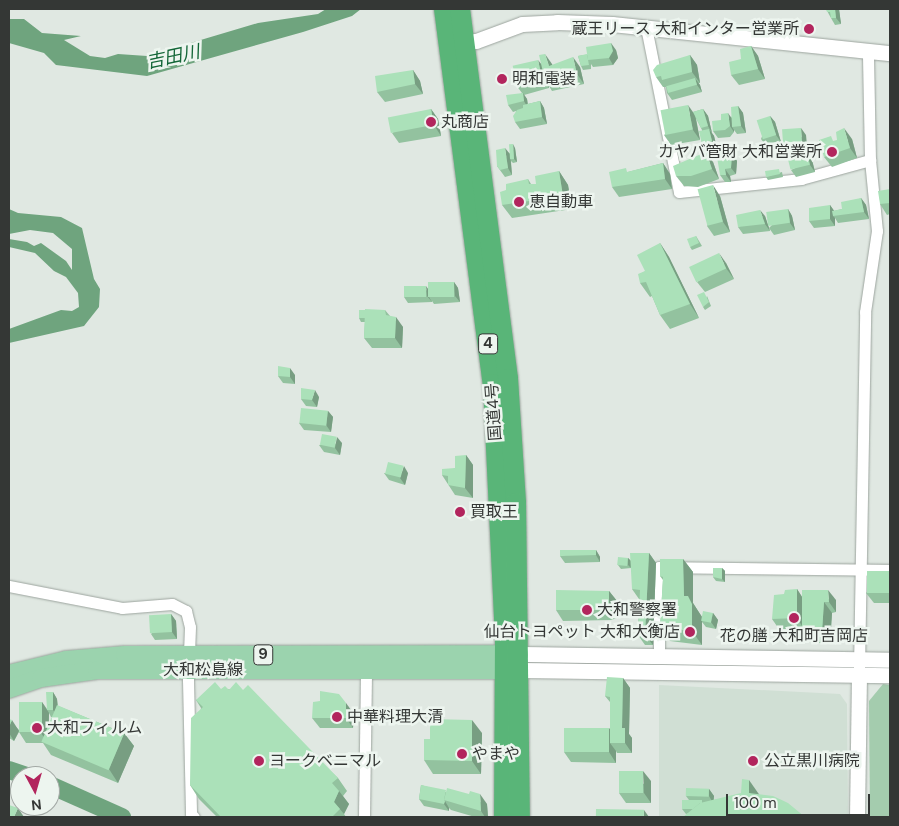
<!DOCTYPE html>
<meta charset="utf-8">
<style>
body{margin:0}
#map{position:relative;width:899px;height:826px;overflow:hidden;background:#e0e8e2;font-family:"DM Sans","Noto Sans JP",sans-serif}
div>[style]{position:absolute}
.built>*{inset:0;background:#d0dfd4}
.green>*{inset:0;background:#a4ccae}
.water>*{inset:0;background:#6fa47e}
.river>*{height:18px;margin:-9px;padding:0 9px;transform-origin:9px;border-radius:9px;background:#6fa47e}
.roads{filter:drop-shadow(0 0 1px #9ca49e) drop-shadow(0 0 1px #9ca49e)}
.street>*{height:11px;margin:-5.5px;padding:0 5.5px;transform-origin:5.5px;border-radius:5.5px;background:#fff}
.secondary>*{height:15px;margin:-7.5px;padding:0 7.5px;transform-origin:7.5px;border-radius:7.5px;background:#fff}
.primary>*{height:18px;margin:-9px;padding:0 9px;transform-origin:9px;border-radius:9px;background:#9bd3ae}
.highway>*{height:20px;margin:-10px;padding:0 10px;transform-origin:10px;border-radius:10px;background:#59b578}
.wall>*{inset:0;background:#93c29f}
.shaded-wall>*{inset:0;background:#789e82}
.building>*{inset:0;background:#abe1b9;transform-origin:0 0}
.dots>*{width:14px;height:14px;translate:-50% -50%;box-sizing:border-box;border:2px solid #edf5ef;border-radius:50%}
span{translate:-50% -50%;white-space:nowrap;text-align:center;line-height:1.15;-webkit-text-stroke:5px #edf5ef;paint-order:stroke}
.shield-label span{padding:1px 4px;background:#edf5ef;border:1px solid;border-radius:4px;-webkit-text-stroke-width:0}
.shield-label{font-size:15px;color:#343735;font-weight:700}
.poi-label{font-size:16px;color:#343735}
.right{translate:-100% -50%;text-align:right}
.left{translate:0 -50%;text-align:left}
.street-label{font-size:16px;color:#343735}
.water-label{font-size:18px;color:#146738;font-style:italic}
.frame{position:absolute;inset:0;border:10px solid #343735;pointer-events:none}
.north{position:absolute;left:10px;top:766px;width:50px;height:50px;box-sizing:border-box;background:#edf5ef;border:1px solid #a3a9a5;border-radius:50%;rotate:174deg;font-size:14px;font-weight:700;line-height:20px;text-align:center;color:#343735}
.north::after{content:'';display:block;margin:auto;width:18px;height:22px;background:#b2255d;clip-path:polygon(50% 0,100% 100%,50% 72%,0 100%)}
.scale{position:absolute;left:726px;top:794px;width:144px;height:22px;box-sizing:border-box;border:2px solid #343735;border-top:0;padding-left:6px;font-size:15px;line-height:18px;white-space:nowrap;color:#343735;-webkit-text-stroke:4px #edf5ef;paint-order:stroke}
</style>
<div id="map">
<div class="built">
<div style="clip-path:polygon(659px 685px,840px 694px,847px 704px,848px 817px,659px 817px)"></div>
</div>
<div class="green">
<div style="clip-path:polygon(883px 684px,890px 685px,890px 817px,870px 817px,869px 701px)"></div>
</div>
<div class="water">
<div style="clip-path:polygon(326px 9px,361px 9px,352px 16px,303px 32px,147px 76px,56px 65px,44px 53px,9px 43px,9px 19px,24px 19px,42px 33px,81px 36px,64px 40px,90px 56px,105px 58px,118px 54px,147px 56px,258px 23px,318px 14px)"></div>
<div style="clip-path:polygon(9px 209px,18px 213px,61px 217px,82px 228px,94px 279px,100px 289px,99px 307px,84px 326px,9px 343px,9px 329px,61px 310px,72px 311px,79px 307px,78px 293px,66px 277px,54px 271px,35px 253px,9px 247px,9px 239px,27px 242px,34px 246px,41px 243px,66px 261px,72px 270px,72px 249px,53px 233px,30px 230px,9px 234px)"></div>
</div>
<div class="river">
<div style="left:9px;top:770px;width:18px;rotate:19deg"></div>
<div style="left:50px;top:785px;width:79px;rotate:24deg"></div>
</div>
<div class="roads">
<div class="street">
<div style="left:646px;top:27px;width:168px;rotate:78.7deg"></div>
<div style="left:679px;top:192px;width:123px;rotate:-6.1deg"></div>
<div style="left:801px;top:179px;width:72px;rotate:-15.4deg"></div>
<div style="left:9px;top:586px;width:115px;rotate:11deg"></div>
<div style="left:122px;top:608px;width:50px;rotate:-4.6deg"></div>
<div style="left:172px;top:604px;width:16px;rotate:27deg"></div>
<div style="left:186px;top:611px;width:16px;rotate:76deg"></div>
<div style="left:190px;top:627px;width:53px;rotate:92.2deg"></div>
<div style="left:188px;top:680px;width:134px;rotate:88.7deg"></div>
<div style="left:191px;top:814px;width:4px;rotate:45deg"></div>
<div style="left:659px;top:657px;width:90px;rotate:-90deg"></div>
<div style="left:659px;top:567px;width:231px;rotate:0.7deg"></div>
<div style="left:859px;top:668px;width:356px;rotate:-89deg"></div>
<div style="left:865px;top:312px;width:82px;rotate:-81.6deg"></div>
<div style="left:877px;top:231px;width:71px;rotate:-95.6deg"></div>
<div style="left:870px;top:160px;width:109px;rotate:-91.1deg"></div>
<div style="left:364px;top:817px;width:147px;rotate:-89.2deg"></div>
</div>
<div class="secondary">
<div style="left:454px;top:44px;width:22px;rotate:-8deg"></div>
<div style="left:476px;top:41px;width:49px;rotate:-20.3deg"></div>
<div style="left:522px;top:24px;width:35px;rotate:-3deg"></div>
<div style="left:557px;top:22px;width:55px;rotate:2.1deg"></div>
<div style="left:612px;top:24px;width:280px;rotate:6deg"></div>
<div style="left:520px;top:654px;width:370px;rotate:0.9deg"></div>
<div style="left:520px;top:670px;width:370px;rotate:0.8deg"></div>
<div style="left:857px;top:817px;width:142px;rotate:-89.2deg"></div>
</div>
<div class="primary">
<div style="left:9px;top:674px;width:59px;rotate:-13.8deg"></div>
<div style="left:66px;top:660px;width:59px;rotate:-4.8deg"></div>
<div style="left:125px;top:655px;width:394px;rotate:-0.1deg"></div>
<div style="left:9px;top:689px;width:34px;rotate:-19deg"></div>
<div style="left:41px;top:678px;width:57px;rotate:-8.1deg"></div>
<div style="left:97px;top:670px;width:421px"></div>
</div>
<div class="highway">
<div style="left:444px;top:9px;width:378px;rotate:82.6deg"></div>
<div style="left:493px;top:384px;width:251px;rotate:87.3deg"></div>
<div style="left:505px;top:635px;width:182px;rotate:90.3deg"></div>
<div style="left:460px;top:9px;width:373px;rotate:82.6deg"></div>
<div style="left:508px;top:379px;width:124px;rotate:86.3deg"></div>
<div style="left:516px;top:503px;width:314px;rotate:89.3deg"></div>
</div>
</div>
<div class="wall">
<div style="clip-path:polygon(826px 9px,839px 9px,841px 24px,835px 25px,831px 18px)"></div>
<div style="clip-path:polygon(751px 46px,758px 56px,765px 79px,739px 85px,731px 75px)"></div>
<div style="clip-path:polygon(616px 50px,618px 58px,613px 65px,593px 67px,591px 64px,591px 69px,583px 70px,581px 66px,578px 56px)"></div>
<div style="clip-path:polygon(690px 55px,697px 65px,700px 83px,698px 83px,700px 85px,702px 92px,672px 100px,667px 93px,666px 87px,663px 87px,656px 77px)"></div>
<div style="clip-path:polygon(541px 64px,580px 67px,584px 84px,552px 91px,549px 86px,549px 88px,524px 95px,527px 99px,528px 104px,540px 101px,544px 108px,547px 124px,520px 129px,515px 122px,516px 111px,513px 112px,508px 105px,522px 93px,516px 85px)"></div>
<div style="clip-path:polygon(413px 70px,420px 81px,423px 94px,385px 102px,377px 92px)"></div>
<div style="clip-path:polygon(738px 106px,743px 113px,746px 133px,737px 134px,734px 130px,734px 132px,730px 137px,718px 138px,713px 131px,731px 118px)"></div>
<div style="clip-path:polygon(431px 109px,438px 119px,441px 136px,399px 143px,392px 133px)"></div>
<div style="clip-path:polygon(703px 109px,708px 116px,712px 133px,714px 136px,717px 148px,707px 152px,702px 145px,702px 130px,696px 118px,700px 140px,671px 145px,664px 135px,693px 112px)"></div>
<div style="clip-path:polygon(770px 116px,775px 122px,781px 142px,766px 146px,761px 139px)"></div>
<div style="clip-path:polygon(806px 135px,807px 150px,789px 152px,784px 145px)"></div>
<div style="clip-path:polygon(852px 139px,857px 158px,832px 167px,824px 157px)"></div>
<div style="clip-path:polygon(515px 148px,517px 162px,513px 163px,511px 161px,512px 175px,505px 177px,497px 166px)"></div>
<div style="clip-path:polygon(782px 153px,782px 159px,772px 158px,770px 155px)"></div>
<div style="clip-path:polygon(732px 154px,737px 161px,736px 174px,730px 176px,731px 182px,725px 182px,720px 175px)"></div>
<div style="clip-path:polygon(812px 160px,815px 172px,796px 177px,791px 170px)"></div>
<div style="clip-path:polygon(713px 162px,719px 179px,698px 187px,684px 186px,676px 176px)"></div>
<div style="clip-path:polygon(663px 163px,670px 174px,672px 189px,619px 197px,612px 187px,628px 172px)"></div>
<div style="clip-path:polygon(559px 171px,568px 185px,572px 209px,512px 218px,502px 205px,506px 190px,528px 179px,531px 184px,536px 184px)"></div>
<div style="clip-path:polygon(782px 172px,783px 177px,768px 180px,766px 177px)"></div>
<div style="clip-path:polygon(890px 189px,890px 214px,887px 215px,880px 204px)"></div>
<div style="clip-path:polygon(720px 196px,730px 232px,714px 236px,707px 226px)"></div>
<div style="clip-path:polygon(861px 198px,866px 205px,869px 219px,838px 223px,835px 218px,835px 226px,814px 228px,809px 221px,830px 205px,834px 211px,842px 209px)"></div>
<div style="clip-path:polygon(788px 209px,792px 216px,795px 230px,774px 235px,769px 228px)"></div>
<div style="clip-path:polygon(765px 216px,770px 231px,743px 234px,738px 227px)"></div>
<div style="clip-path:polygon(696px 236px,702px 246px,692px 250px,690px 247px)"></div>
<div style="clip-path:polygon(660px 243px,669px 257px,699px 318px,670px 329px,660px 315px,652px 296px,650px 297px,640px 283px,645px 271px)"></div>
<div style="clip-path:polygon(726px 263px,734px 279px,705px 292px,697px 282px)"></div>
<div style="clip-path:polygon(454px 282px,458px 288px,460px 302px,434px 304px,432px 301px,432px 302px,408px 303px,404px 297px)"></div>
<div style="clip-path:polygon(707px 296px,711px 306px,705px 310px,703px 307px)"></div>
<div style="clip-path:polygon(385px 310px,390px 316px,403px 327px,402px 348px,372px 348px,364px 338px,365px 322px,361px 322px,359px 318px)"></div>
<div style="clip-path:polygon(295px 375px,295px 384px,283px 383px,278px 376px)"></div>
<div style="clip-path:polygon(319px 397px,317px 407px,306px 406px,301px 399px)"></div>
<div style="clip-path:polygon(328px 411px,333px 417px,331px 432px,304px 430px,299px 423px)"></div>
<div style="clip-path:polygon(342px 443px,340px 455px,324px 452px,319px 445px)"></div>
<div style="clip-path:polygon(466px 455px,473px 465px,473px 498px,455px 495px,442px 475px,455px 468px)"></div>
<div style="clip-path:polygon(384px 473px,408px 473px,405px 485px,389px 480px)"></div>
<div style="clip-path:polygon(596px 550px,600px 557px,600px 562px,565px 563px,560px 556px)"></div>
<div style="clip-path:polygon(649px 553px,656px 563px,653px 645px,645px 645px,638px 635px,639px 599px,632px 589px)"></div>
<div style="clip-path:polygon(628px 558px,631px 561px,631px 568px,621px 569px,618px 565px)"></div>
<div style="clip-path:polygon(683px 559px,693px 572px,693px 603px,702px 617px,713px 613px,718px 620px,716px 629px,706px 627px,702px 622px,702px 645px,670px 641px,660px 628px,663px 580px,660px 576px)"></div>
<div style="clip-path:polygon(722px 568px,725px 571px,725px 582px,716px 581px,713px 577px)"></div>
<div style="clip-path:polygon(890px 571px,890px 603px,874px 603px,866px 593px)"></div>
<div style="clip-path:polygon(797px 589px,802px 597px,836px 600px,836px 612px,832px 613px,830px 643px,814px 643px,809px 638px,802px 629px,779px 629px,772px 619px)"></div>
<div style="clip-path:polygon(609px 591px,617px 601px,617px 618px,611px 620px,563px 621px,556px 610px)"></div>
<div style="clip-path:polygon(171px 614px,176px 621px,177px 639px,155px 640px,151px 634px)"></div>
<div style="clip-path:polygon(623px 678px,630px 688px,629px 734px,632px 738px,632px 753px,617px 753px,616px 751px,616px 763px,571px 762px,564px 752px,609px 728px,610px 730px,610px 702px,605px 696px)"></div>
<div style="clip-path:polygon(221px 689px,243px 690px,338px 778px,347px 791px,343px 796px,349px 804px,344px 814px,346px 817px,217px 817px,199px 799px,190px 785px,201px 708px,196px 700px)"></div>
<div style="clip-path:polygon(evenodd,53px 692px,57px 699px,58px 706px,124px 733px,134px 746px,118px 783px,51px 755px,43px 743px,26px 743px,19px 732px,14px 741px,9px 738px,9px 719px,19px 730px,42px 702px,47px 709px,53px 692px,49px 713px,51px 717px,52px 717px,49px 725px,49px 713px)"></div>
<div style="clip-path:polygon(354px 714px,353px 728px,320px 728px,312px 718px)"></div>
<div style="clip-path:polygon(482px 733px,481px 774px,433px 774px,424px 760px,430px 739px)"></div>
<div style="clip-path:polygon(651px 781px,651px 803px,626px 803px,619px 793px)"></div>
<div style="clip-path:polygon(421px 785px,487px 804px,488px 817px,475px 817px,451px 810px,449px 808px,449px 811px,424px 806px,419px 799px)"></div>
<div style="clip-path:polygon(709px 789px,714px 796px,714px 800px,759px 794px,686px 814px,682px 809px,689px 800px,686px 796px)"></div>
</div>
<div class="shaded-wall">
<div style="clip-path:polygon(835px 9px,839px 9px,841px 24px,836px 18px)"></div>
<div style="clip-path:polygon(611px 43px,616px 50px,618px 58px,613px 65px,609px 58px)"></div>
<div style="clip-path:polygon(751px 46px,758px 56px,765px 79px,758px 69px)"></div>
<div style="clip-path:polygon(545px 54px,552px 64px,556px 76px,549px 66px)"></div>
<div style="clip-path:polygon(690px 55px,697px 65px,700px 83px,692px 72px)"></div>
<div style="clip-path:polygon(573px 57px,580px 67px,584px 84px,577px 74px)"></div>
<div style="clip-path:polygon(538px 60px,546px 70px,545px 81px,549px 86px,549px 88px,542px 78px)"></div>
<div style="clip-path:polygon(413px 70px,420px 81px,423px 94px,415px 84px)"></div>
<div style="clip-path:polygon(695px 78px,700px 85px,702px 92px,697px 85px)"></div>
<div style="clip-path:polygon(523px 93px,527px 99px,528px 108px,524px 101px)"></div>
<div style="clip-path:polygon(540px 101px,544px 108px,547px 124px,542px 117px)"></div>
<div style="clip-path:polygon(688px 105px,695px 115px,700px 140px,693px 130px)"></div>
<div style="clip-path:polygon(738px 106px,743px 113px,746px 133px,741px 126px)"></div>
<div style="clip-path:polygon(431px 109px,438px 119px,441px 136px,434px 125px)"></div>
<div style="clip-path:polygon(703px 109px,708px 116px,712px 133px,708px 126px)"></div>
<div style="clip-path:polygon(728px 113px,733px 120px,732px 127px,734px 130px,734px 132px,730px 126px)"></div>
<div style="clip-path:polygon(770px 116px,775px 122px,781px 142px,776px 135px)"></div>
<div style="clip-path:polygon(801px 128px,806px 135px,807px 150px,802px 143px)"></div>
<div style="clip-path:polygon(844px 128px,852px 139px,857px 158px,850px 148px)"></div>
<div style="clip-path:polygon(709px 129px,714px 136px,717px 148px,712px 141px)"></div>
<div style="clip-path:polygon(513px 144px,515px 148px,517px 162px,514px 159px)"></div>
<div style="clip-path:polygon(505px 148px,510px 154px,512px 175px,508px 168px)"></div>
<div style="clip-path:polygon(780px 149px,782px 153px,782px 159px,779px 156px)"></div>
<div style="clip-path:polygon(706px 152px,713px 162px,719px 179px,712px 169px)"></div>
<div style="clip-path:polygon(807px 153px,812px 160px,815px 172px,810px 165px)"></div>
<div style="clip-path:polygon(732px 154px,737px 161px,736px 174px,731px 168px)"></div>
<div style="clip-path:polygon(663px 163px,670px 174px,672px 189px,665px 179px)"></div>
<div style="clip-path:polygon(725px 169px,730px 176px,731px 182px,726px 175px)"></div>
<div style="clip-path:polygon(559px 171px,568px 185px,572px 209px,563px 196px)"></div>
<div style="clip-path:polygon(713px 185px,720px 196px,730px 232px,723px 222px)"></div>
<div style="clip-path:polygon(861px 198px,866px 205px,869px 219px,864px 212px)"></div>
<div style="clip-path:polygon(830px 205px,835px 212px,833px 216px,835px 218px,835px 226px,830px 219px)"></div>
<div style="clip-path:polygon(788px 209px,792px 216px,795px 230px,790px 223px)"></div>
<div style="clip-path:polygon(760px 210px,765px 216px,770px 231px,765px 224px)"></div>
<div style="clip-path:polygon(660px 243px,669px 257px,699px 318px,690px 304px)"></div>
<div style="clip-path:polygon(719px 253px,726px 263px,734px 279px,726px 268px)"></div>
<div style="clip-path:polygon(454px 282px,458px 288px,460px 302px,455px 296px)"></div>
<div style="clip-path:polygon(426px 286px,431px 293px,429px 297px,432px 302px,427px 296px)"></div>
<div style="clip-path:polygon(396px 317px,403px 327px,402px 348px,395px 338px)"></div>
<div style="clip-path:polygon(290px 368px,295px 375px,295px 384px,290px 377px)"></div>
<div style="clip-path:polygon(315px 390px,319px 397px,317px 407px,312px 400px)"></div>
<div style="clip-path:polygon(328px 411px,333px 417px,331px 432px,326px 425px)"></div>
<div style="clip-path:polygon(337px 437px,342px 443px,340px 455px,335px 448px)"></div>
<div style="clip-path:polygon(466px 455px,473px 465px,473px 498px,465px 488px)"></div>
<div style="clip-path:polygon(404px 466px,408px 473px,405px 485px,400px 478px)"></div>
<div style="clip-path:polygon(596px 550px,600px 557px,600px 562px,596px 555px)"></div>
<div style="clip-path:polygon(649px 553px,656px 563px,653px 645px,645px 635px)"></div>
<div style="clip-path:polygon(628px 558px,631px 561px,631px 568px,628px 565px)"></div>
<div style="clip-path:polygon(683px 559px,693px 572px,693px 603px,702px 617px,702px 645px,692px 631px,684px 596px)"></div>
<div style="clip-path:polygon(722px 568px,725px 571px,725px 582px,722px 579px)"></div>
<div style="clip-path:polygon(797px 589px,804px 600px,804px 629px,797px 618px)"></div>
<div style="clip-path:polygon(828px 590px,836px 600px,836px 612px,829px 602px)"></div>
<div style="clip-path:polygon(609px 591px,617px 601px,617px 618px,609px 608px)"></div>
<div style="clip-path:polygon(824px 602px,832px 613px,830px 643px,822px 632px)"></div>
<div style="clip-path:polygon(713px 613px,718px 620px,716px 629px,711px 622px)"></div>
<div style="clip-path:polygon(171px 614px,176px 621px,177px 639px,172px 632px)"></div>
<div style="clip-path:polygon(623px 678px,630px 688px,629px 734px,632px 738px,632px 753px,625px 743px,622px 728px)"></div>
<div style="clip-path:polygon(53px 692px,57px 699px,58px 716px,53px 710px)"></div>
<div style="clip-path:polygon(42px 702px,49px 713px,48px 743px,41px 733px)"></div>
<div style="clip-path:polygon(346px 703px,354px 714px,353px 728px,346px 718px)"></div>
<div style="clip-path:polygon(12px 720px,19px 731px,14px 741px,9px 733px,9px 727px)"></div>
<div style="clip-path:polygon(472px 720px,482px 733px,481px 774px,472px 761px)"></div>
<div style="clip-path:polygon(609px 728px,616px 738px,610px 743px,616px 751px,616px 763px,609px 752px)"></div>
<div style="clip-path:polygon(124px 733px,134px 746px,118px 783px,109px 769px)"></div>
<div style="clip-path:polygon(643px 771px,651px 781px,651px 803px,644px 793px)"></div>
<div style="clip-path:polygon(749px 780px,763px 800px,749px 793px)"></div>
<div style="clip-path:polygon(709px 789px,714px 796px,713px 803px,709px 796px)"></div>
<div style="clip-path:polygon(339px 791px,349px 804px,344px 814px,334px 802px)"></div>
<div style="clip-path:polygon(480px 794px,487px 804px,488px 817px,485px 817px,481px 811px)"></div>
<div style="clip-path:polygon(445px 801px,449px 808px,449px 811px,444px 804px)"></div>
<div style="clip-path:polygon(18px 808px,24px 817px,14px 817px)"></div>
<div style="clip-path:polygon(644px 810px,649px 817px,644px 817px)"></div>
</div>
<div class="building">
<div style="clip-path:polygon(826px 9px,835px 9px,836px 18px,831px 18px,830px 12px,827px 12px)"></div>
<div style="clip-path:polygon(611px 43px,613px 51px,609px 58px,588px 60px,586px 47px)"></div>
<div style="clip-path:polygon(751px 46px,758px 69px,731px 75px,729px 62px,741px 59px,740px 49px)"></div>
<div style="clip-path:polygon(545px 54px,549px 66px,573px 57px,577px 74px,545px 81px,539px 55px)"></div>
<div style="clip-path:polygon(587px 54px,589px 65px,581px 66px,578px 56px)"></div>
<div style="clip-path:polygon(690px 55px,692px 72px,662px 80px,661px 76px,656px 77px,653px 70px,657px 65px)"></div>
<div style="left:538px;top:60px;width:18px;height:26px;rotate:77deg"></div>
<div style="clip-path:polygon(413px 70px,415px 84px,377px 92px,375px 76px)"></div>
<div style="left:695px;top:78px;width:7px;height:30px;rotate:74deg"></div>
<div style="clip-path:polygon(523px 93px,524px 101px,508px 105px,506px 95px)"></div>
<div style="clip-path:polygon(540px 101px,542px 117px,515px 122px,513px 116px,517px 110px,523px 108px,523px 105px)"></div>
<div style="left:688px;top:105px;width:25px;height:28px;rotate:79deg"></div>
<div style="clip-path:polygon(738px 106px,741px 126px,732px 127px,731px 107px)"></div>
<div style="left:431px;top:109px;width:16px;height:44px;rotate:79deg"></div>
<div style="clip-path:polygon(703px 109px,708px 126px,701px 128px,693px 112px)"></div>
<div style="clip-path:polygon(728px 113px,730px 126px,725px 130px,713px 131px,712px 121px,721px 120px,721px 114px)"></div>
<div style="left:770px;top:116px;width:20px;height:14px;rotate:72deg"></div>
<div style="left:801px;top:128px;width:15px;height:19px;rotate:86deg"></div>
<div style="clip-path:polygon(844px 128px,850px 148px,824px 157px,819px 140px,831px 136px,833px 141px,837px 140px,836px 132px)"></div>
<div style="clip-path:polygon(709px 129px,712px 141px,702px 145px,699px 131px)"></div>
<div style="left:513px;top:144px;width:15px;height:4px;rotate:86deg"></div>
<div style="clip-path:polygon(505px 148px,508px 168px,500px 170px,497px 166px,496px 150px)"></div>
<div style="left:770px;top:148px;width:10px;height:7px;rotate:6deg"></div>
<div style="clip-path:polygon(706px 152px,712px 169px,691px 176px,676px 176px,673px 166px)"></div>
<div style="left:807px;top:153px;width:12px;height:20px;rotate:76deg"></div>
<div style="clip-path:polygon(732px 154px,731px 168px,725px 169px,726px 175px,720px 175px,717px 157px)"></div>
<div style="clip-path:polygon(663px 163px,665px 179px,612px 187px,609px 172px,626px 168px,627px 172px)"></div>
<div style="clip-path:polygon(779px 169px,780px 174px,766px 177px,765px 171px)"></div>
<div style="clip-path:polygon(559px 171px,563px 196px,502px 205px,500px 192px,506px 190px,506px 184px,528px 179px,529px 184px,536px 184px,535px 176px)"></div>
<div style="left:713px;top:185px;width:38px;height:16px;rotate:75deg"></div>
<div style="clip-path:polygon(890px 189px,890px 203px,880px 204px,878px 191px)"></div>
<div style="clip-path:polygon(861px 198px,864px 212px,833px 216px,832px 211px,842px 209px,841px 202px)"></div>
<div style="clip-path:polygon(830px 205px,830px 219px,809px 221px,809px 208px)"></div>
<div style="left:788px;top:209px;width:14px;height:22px;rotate:82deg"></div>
<div style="clip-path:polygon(760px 210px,765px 224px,738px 227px,736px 215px)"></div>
<div style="clip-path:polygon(696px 236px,699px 243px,690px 247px,687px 239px)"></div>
<div style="clip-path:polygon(660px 243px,690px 304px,660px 315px,646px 282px,640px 283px,638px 274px,645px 271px,637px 255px)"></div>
<div style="left:719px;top:253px;width:17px;height:33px;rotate:65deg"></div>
<div style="left:428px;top:282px;width:26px;height:15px"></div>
<div style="left:404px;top:286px;width:22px;height:11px"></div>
<div style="clip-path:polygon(704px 292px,709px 302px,703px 307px,697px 295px)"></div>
<div style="clip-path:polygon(365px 309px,385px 310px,386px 315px,396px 317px,395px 338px,364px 338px)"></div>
<div style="left:359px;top:310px;width:6px;height:8px"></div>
<div style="clip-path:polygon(278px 366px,290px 368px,290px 377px,278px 376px)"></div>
<div style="clip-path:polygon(301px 388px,315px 390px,312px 400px,301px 399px)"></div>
<div style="left:301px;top:408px;width:27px;height:15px;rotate:6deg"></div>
<div style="left:322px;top:434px;width:15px;height:11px;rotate:11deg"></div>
<div style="clip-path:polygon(466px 455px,465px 488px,448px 485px,448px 476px,442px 475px,442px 469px,455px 468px,455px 456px)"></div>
<div style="left:388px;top:462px;width:16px;height:12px;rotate:14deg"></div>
<div style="clip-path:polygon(560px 550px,596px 550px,596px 555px,560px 556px)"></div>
<div style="clip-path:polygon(630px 553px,649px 553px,645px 635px,638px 635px,640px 590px,632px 589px)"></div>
<div style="left:618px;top:557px;width:10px;height:8px;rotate:6deg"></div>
<div style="clip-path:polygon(660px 559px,683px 559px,684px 596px,688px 596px,692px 604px,692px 631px,660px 628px,663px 577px,660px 576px)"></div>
<div style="clip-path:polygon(713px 568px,722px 568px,722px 579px,713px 577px)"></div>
<div style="left:867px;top:571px;width:23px;height:22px"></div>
<div style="clip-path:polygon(797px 589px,797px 618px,772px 619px,774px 595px,784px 594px,785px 590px)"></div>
<div style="clip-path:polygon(556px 590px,609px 591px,609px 608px,604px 610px,556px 610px)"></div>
<div style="clip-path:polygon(802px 590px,828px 590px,829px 602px,824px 602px,822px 632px,806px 633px,802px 628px)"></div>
<div style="left:703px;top:611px;width:10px;height:10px;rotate:11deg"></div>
<div style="left:171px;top:614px;width:18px;height:22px;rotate:87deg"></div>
<div style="clip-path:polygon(607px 677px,623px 678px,622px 728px,625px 728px,625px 743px,610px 743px,610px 697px,605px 696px)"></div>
<div style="clip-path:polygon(215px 682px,221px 689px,225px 686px,229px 690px,236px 682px,243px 690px,248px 685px,338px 778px,332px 783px,339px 791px,334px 802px,340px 809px,332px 817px,221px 817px,190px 785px,191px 718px,203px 707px,196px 700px)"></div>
<div style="clip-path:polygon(320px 691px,339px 694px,346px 703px,346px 718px,312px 718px,313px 702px,320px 701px)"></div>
<div style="clip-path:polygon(46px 692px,53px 692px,53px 710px,47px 710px)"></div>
<div style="left:19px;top:702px;width:23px;height:30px"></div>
<div style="left:57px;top:705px;width:73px;height:40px;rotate:23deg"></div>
<div style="clip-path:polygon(9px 719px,12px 720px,9px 727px)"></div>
<div style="clip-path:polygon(430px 719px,472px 720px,472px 761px,424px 760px,424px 739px,430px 739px)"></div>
<div style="left:564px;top:728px;width:45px;height:24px"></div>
<div style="left:619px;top:771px;width:24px;height:22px"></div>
<div style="clip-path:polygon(742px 779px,749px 780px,749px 793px,773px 796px,788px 803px,805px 817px,683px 817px,700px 803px,741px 793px)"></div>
<div style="clip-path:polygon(421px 785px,446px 790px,444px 800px,445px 801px,444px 804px,419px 799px)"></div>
<div style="clip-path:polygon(447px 788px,469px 794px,470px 791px,480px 794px,481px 811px,444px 800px)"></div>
<div style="left:686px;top:788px;width:23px;height:8px;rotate:2deg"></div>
<div style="clip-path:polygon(682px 800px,702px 800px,702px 803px,700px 803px,693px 809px,682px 809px)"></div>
<div style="clip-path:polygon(9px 805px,18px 808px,14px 817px,9px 817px)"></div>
<div style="left:596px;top:809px;width:48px;height:8px;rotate:1deg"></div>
</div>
<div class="dots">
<div style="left:809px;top:29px;background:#b2255d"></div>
<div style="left:502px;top:79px;background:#b2255d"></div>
<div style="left:431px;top:122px;background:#b2255d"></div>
<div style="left:832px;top:152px;background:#b2255d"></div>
<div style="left:519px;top:202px;background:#b2255d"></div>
<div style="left:460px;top:512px;background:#b2255d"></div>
<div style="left:587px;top:610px;background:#b2255d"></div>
<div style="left:794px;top:618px;background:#b2255d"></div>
<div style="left:690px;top:632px;background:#b2255d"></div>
<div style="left:337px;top:717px;background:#b2255d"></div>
<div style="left:37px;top:728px;background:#b2255d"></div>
<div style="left:462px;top:754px;background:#b2255d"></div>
<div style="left:259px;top:761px;background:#b2255d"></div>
<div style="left:753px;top:761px;background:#b2255d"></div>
</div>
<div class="shield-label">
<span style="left:488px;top:344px">4</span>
<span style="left:263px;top:655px">9</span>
</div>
<div class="poi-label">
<span class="right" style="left:799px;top:29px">蔵王リース 大和インター営業所</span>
<span class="left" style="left:512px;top:79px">明和電装</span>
<span class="left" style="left:441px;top:122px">丸商店</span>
<span class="right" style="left:822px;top:152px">カヤバ管財 大和営業所</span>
<span class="left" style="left:529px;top:202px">恵自動車</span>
<span class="left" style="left:470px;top:512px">買取王</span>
<span class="left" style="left:597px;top:610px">大和警察署</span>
<span class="right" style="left:680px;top:632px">仙台トヨペット 大和大衡店</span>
<span style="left:794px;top:636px">花の膳 大和町吉岡店</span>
<span class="left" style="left:347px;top:717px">中華料理大清</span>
<span class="left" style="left:47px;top:728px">大和フィルム</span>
<span class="left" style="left:472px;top:754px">やまや</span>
<span class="left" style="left:269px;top:761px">ヨークベニマル</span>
<span class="left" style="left:764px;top:761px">公立黒川病院</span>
</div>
<div class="street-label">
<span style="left:494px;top:412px;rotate:-94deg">国道4号</span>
<span style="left:203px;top:670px">大和松島線</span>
</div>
<div class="water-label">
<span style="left:173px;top:57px;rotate:-12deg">吉田川</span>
</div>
<div class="frame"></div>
<div class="north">N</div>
<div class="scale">100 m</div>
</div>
